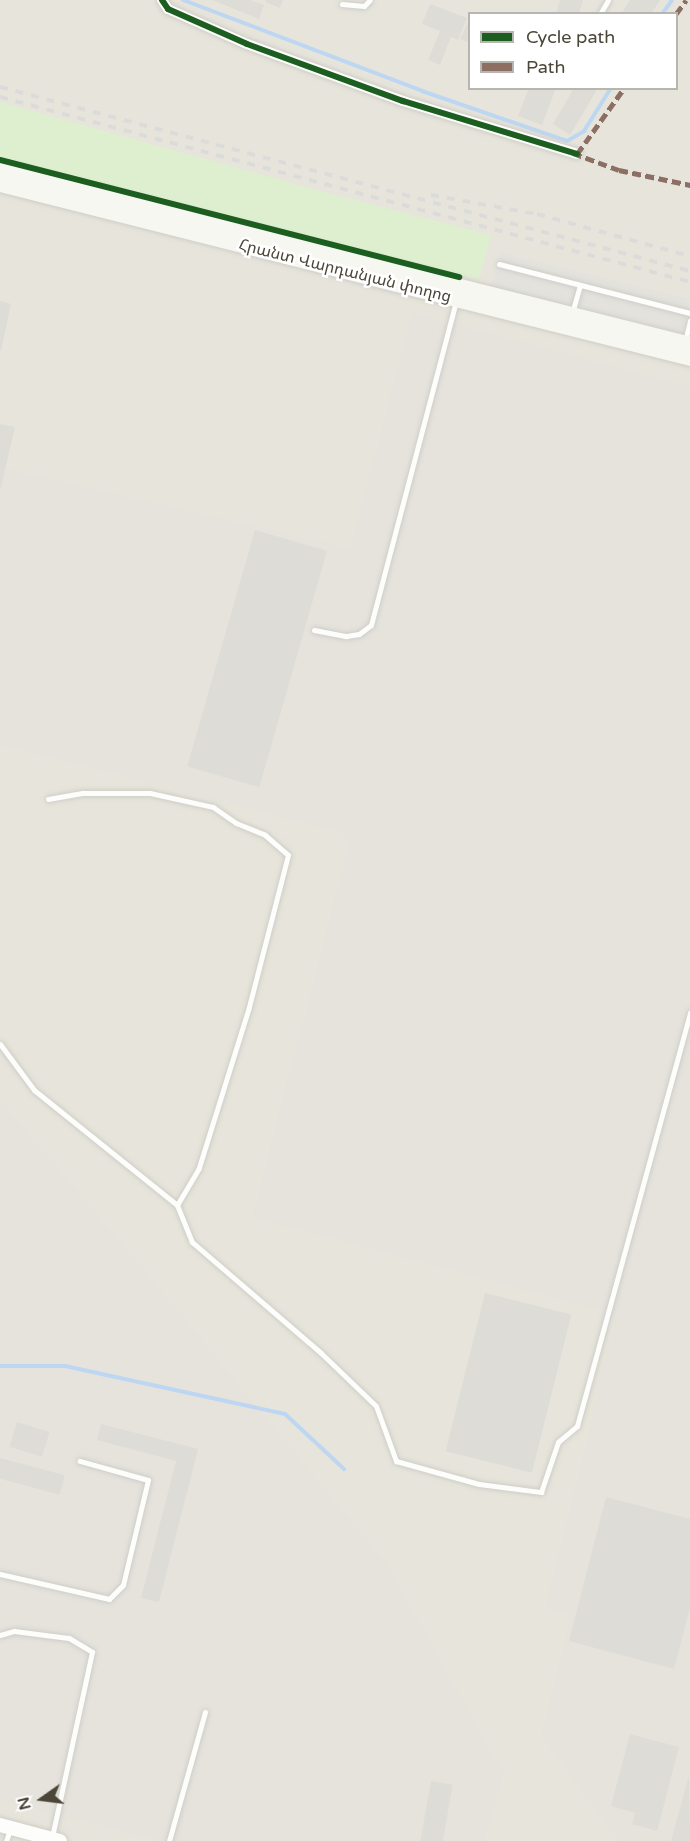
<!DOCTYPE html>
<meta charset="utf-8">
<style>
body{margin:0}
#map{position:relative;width:690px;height:1841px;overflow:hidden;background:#f3f3ee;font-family:"Varela Round","Noto Sans Armenian",sans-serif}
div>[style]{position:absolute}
.residential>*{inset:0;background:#e7e5db}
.industrial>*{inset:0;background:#e6e3dd}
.green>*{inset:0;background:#ddefce}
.parking>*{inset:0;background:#e3e2dd;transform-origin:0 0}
.stream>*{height:4px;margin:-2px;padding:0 2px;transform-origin:2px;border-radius:2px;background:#bdd7f2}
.building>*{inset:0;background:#dddcd6;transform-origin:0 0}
.roads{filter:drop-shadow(0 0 2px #cfcec8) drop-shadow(0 0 2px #cfcec8)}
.service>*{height:5px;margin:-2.5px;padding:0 2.5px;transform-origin:2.5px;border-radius:2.5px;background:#fdfdfc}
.minor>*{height:10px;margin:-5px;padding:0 5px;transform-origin:5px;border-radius:5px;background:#fdfdfc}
.tertiary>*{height:14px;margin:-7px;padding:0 7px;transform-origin:7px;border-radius:7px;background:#fdfdfc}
.secondary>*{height:15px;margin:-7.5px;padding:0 7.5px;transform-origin:7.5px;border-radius:7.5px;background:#f7f7f1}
.rail>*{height:4px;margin-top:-2px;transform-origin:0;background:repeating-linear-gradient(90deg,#dbdbda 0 8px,transparent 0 16px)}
.quiet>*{height:4.5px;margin-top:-2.25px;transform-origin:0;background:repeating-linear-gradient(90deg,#8d6e63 0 9px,transparent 0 13.5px)}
.cycleway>*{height:6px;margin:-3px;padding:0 3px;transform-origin:3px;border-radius:3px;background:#1b5e20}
span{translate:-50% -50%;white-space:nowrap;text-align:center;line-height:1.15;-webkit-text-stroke:5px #fff;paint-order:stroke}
.street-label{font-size:16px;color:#4b4638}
.legend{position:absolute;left:468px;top:12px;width:210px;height:78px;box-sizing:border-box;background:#fff;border:2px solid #b7b5af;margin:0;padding:8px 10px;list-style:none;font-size:18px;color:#4b4638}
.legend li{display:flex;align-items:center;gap:12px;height:30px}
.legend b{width:30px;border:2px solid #b7b5af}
.north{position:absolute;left:12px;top:1769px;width:60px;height:60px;-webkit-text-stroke:4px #fff;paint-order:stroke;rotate:256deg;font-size:16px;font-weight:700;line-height:24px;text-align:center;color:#4b4638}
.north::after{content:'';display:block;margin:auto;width:21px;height:27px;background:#4b4638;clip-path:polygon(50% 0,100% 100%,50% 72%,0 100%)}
</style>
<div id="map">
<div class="residential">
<div style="clip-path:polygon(evenodd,0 0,690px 0,690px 1841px,0 1841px,0 0,470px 14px,676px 14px,676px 88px,470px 88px,470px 14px)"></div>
</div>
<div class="industrial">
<div style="clip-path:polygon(412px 312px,690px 387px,690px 1841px,618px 1841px,541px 1736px,571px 1616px,545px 1608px,617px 1315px,252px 1217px,351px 835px,0 745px,0 467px,350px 548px)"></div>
<div style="clip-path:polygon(0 1100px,133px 1256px,387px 1564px,504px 1773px,485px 1841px,158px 1841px,0 1800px)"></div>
</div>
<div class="green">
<div style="clip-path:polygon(0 102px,338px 196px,491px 235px,479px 279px,0 157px)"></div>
</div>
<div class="parking">
<div style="left:500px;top:252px;width:196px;height:35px;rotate:14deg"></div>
</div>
<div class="stream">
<div style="left:183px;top:0;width:256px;rotate:20.8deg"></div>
<div style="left:422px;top:91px;width:153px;rotate:19deg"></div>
<div style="left:567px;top:141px;width:20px;rotate:-30deg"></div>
<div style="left:584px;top:131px;width:51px;rotate:-57.9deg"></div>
<div style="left:662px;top:14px;width:17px;rotate:-54deg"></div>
<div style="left:0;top:1366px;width:65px"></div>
<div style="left:65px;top:1366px;width:225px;rotate:12.3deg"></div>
<div style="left:285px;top:1414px;width:81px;rotate:43deg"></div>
</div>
<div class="building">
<div style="clip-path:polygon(212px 0,250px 0,264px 5px,259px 19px)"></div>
<div style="clip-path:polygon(266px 0,283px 0,280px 8px,265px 2px)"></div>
<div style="clip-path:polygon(560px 0,583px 0,579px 14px,556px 14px)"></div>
<div style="clip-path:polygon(630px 0,660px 0,651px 14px,621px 14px)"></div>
<div style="clip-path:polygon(430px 4px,467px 18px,458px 40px,451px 37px,440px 65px,428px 60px,440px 31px,422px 24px)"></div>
<div style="clip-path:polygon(470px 18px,470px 43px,460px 39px)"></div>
<div style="clip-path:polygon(529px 88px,556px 88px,542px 125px,518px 116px)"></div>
<div style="clip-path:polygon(574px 88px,598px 88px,570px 135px,553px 124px)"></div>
<div style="clip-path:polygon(0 301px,11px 304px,1px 351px,0 351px)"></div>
<div style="clip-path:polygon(0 424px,15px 427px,1px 487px,0 487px)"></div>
<div style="left:255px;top:530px;width:75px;height:246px;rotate:16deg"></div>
<div style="left:485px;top:1293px;width:89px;height:163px;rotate:14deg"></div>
<div style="left:17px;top:1422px;width:34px;height:26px;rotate:17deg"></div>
<div style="clip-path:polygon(101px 1424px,198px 1449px,159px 1602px,141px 1598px,176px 1461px,97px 1440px)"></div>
<div style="left:0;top:1458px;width:67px;height:20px;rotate:15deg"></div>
<div style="clip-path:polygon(606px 1497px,690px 1519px,690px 1608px,674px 1669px,569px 1641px)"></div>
<div style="clip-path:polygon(630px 1734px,679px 1747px,657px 1831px,632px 1824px,635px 1813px,611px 1806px)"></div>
<div style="clip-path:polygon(689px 1776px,690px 1841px,671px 1841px)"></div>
<div style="left:431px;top:1781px;width:22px;height:61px;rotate:10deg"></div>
</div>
<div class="roads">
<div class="service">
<div style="left:342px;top:4px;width:22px;rotate:5deg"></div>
<div style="left:364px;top:6px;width:8px;rotate:-45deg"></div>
<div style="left:600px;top:14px;width:16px;rotate:-60deg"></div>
<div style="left:499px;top:264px;width:197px;rotate:14.4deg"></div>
<div style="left:572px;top:313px;width:29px;rotate:-74deg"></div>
<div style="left:685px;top:341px;width:21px;rotate:-76deg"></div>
<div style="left:314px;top:630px;width:33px;rotate:11deg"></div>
<div style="left:346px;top:636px;width:13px;rotate:-9deg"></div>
<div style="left:359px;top:634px;width:15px;rotate:-37deg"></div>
<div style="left:371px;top:625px;width:335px;rotate:-75.3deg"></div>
<div style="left:48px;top:799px;width:36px;rotate:-10deg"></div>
<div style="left:83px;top:793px;width:67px"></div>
<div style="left:150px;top:793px;width:65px;rotate:12.5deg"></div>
<div style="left:213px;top:807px;width:28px;rotate:35deg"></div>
<div style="left:236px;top:823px;width:31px;rotate:22deg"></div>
<div style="left:265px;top:835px;width:30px;rotate:41deg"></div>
<div style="left:288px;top:855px;width:157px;rotate:104.4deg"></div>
<div style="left:249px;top:1007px;width:169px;rotate:107.3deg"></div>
<div style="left:199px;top:1168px;width:43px;rotate:120.7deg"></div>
<div style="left:0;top:1044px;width:57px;rotate:53.5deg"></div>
<div style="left:34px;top:1090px;width:184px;rotate:38.8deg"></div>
<div style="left:177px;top:1205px;width:40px;rotate:68deg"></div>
<div style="left:192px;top:1242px;width:170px;rotate:40.7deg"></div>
<div style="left:321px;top:1353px;width:76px;rotate:43.9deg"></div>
<div style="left:376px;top:1406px;width:59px;rotate:70deg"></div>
<div style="left:396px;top:1461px;width:86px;rotate:15.5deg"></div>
<div style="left:479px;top:1484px;width:63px;rotate:7.4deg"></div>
<div style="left:541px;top:1492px;width:53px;rotate:-71.2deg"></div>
<div style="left:558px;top:1442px;width:25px;rotate:-40deg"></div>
<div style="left:577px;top:1426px;width:429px;rotate:-74.7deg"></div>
<div style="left:0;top:1574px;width:112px;rotate:12.9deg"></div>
<div style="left:109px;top:1599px;width:20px;rotate:-45deg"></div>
<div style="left:123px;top:1585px;width:108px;rotate:-76.6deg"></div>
<div style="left:148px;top:1480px;width:71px;rotate:-164.4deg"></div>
<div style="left:0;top:1635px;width:15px;rotate:-16deg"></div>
<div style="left:14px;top:1631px;width:55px;rotate:7.3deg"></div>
<div style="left:69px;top:1638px;width:27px;rotate:31deg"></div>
<div style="left:92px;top:1652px;width:189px;rotate:102.2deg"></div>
<div style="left:6px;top:1841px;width:12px;rotate:-70deg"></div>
<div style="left:169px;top:1841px;width:134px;rotate:-74.4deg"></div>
</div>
<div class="minor">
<div style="left:162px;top:0;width:11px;rotate:56deg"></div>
<div style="left:168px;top:9px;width:86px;rotate:23.9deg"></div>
<div style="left:247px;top:44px;width:166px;rotate:20.1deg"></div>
<div style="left:403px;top:101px;width:182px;rotate:16.9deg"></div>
</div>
<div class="tertiary">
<div style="left:0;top:1825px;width:62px;rotate:14.9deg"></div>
</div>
<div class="secondary">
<div style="left:0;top:170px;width:712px;rotate:14.15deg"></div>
<div style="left:0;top:184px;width:712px;rotate:14.15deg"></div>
</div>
</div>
<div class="rail">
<div style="left:0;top:87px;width:714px;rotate:14.93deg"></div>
<div style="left:0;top:97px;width:714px;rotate:15.01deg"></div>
<div style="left:431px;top:195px;width:108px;rotate:10.2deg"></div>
<div style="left:537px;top:214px;width:159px;rotate:15.4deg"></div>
</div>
<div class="quiet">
<div style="left:676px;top:14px;width:17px;rotate:-54deg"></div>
<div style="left:573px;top:153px;width:49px;rotate:20.3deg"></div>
<div style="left:619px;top:170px;width:73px;rotate:11.9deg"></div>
<div style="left:577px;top:154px;width:81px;rotate:-54.5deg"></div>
</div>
<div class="cycleway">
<div style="left:162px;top:0;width:11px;rotate:56deg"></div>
<div style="left:168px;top:9px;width:86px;rotate:23.9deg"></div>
<div style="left:247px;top:44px;width:166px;rotate:20.1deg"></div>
<div style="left:403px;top:101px;width:182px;rotate:16.9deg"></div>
<div style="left:0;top:160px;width:474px;rotate:14.3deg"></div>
</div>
<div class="street-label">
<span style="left:345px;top:271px;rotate:14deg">Հրանտ Վարդանյան փողոց</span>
</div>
<ul class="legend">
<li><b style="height:8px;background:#1b5e20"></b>Cycle path</li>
<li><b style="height:8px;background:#8d6e63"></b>Path</li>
</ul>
<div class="north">N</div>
</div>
